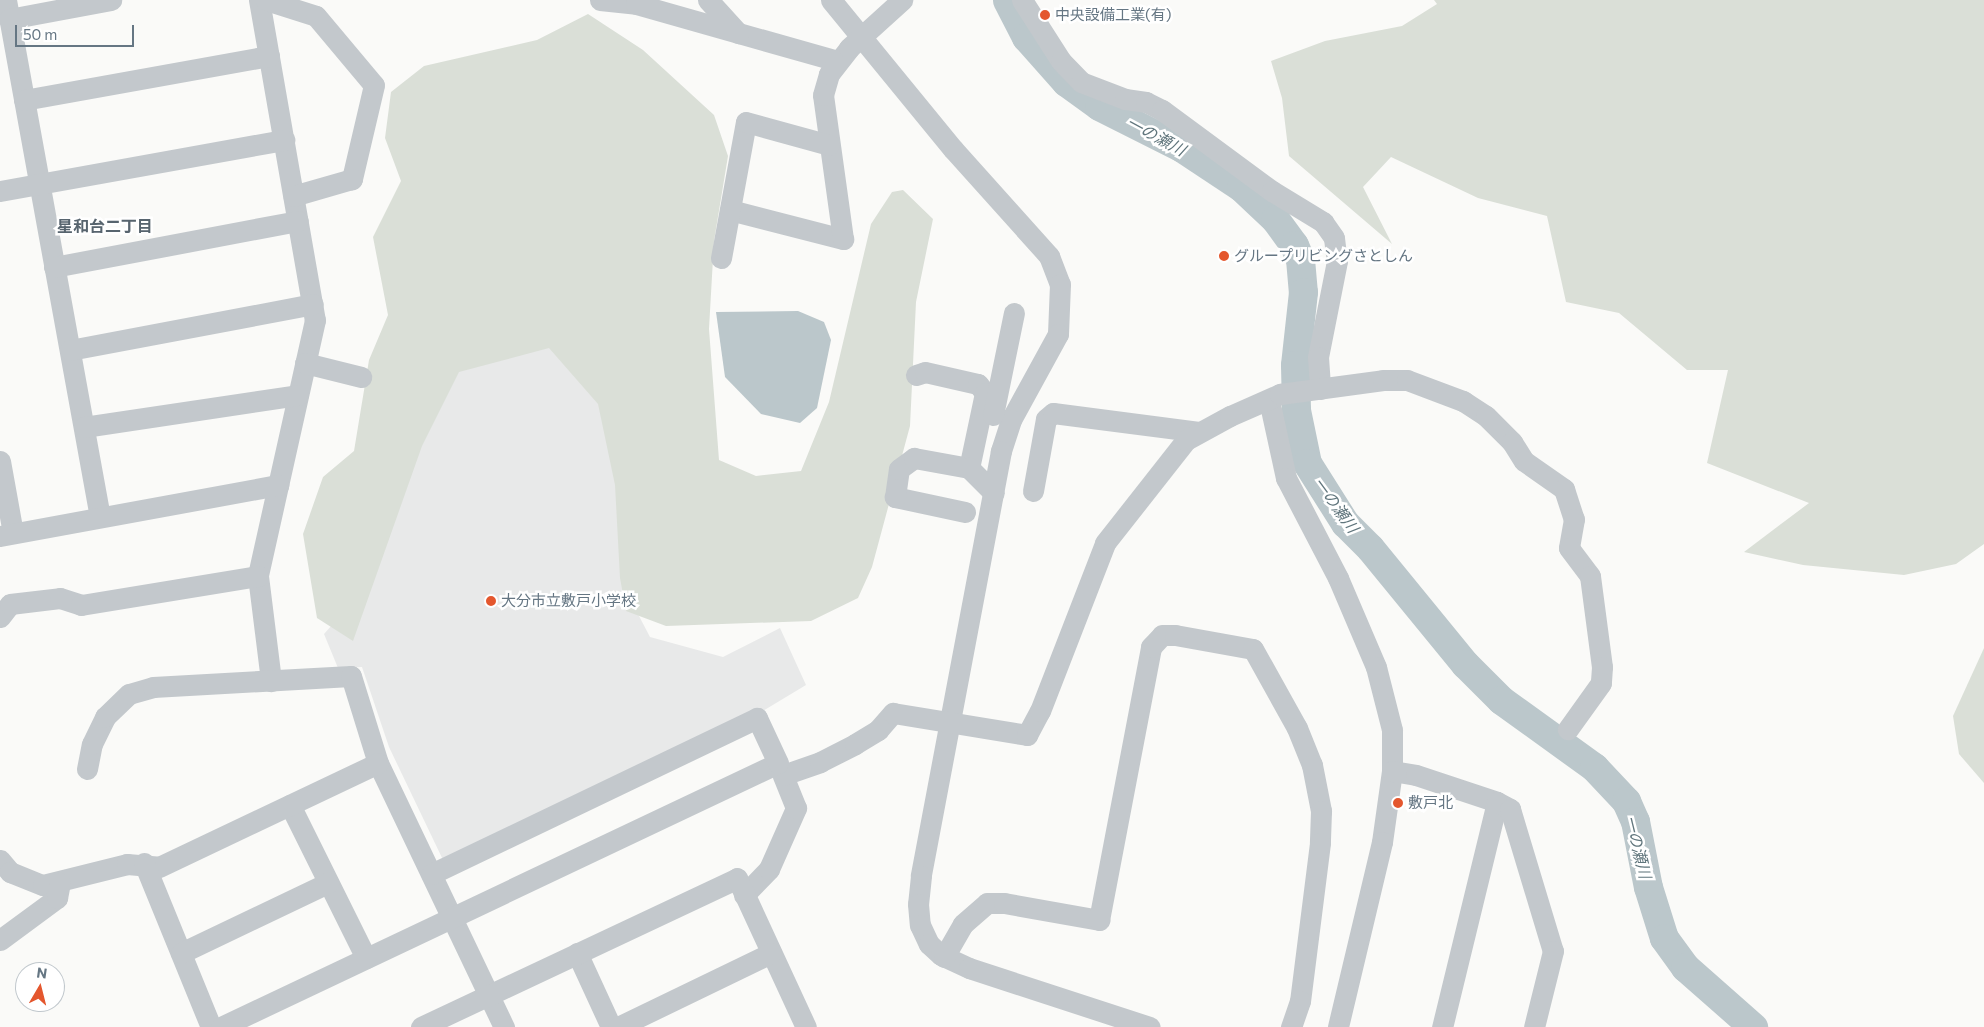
<!DOCTYPE html>
<meta charset="utf-8">
<style>
body{margin:0}
#map{position:relative;width:1984px;height:1027px;overflow:hidden;background:#fafaf8;font-family:Commissioner,"Noto Sans JP",sans-serif}
div>[style]{position:absolute}
.built>*{inset:0;background:#e8e9e9}
.green>*{inset:0;background:#dadfd7}
.water>*{inset:0;background:#bbc7cb}
.river>*{height:29px;margin:-14.5px;padding:0 14.5px;transform-origin:14.5px;border-radius:14.5px;background:#bbc7cb}
.minor>*{height:21px;margin:-10.5px;padding:0 10.5px;transform-origin:10.5px;border-radius:10.5px;background:#c3c8cc}
.dots>*{width:14px;height:14px;translate:-50% -50%;box-sizing:border-box;border:2px solid #fff;border-radius:50%}
span{translate:-50% -50%;white-space:nowrap;text-align:center;line-height:1.15;-webkit-text-stroke:5px #fff;paint-order:stroke}
.poi-label{font-size:15px;color:#657683}
.left{translate:0 -50%;text-align:left}
.water-label{font-size:16px;color:#60757c;font-style:italic}
.neighbourhood-label{font-size:16px;color:#57646e;font-weight:700}
.north{position:absolute;left:15px;top:962px;width:50px;height:50px;box-sizing:border-box;background:#fff;border:1px solid #c1c8cd;border-radius:50%;rotate:8deg;font-size:14px;font-weight:700;line-height:20px;text-align:center;color:#657683}
.north::after{content:'';display:block;margin:auto;width:18px;height:22px;background:#e4572e;clip-path:polygon(50% 0,100% 100%,50% 72%,0 100%)}
.scale{position:absolute;left:15px;top:25px;width:119px;height:22px;box-sizing:border-box;border:2px solid #657683;border-top:0;padding-left:6px;font-size:15px;line-height:18px;white-space:nowrap;color:#657683;-webkit-text-stroke:4px #fff;paint-order:stroke}
</style>
<div id="map">
<div class="built">
<div style="clip-path:polygon(538px 339px,607px 386px,628px 595px,650px 637px,723px 657px,780px 628px,806px 685px,758px 714px,444px 862px,389px 747px,362px 667px,338px 668px,324px 634px,348px 607px,445px 368px)"></div>
</div>
<div class="green">
<div style="clip-path:polygon(1434px 0,1984px 0,1984px 544px,1956px 564px,1904px 575px,1803px 565px,1744px 552px,1809px 503px,1707px 463px,1728px 370px,1687px 370px,1619px 313px,1566px 302px,1547px 216px,1478px 198px,1391px 157px,1363px 187px,1392px 244px,1289px 156px,1282px 98px,1271px 61px,1325px 41px,1402px 26px,1437px 4px)"></div>
<div style="clip-path:polygon(588px 14px,643px 50px,714px 115px,728px 156px,714px 241px,709px 329px,719px 460px,756px 476px,801px 471px,829px 402px,871px 224px,892px 192px,903px 190px,933px 219px,916px 302px,910px 426px,872px 567px,858px 598px,811px 621px,666px 626px,626px 611px,620px 578px,615px 485px,598px 404px,549px 348px,459px 372px,422px 446px,353px 641px,317px 618px,303px 534px,323px 477px,354px 451px,369px 360px,388px 315px,373px 237px,401px 181px,385px 138px,391px 92px,424px 66px,537px 40px)"></div>
<div style="clip-path:polygon(1984px 648px,1984px 783px,1959px 754px,1953px 716px)"></div>
</div>
<div class="water">
<div style="clip-path:polygon(798px 311px,824px 322px,831px 340px,817px 408px,800px 423px,761px 414px,725px 377px,716px 312px)"></div>
</div>
<div class="river">
<div style="left:1007px;top:0;width:42px;rotate:62.8deg"></div>
<div style="left:1026px;top:37px;width:60px;rotate:48.4deg"></div>
<div style="left:1066px;top:82px;width:41px;rotate:36deg"></div>
<div style="left:1099px;top:106px;width:93px;rotate:26.8deg"></div>
<div style="left:1182px;top:148px;width:71px;rotate:33.5deg"></div>
<div style="left:1241px;top:187px;width:47px;rotate:43.3deg"></div>
<div style="left:1275px;top:219px;width:32px;rotate:54deg"></div>
<div style="left:1294px;top:245px;width:15px;rotate:67deg"></div>
<div style="left:1300px;top:259px;width:33px;rotate:85deg"></div>
<div style="left:1303px;top:292px;width:73px;rotate:96.3deg"></div>
<div style="left:1295px;top:365px;width:45px;rotate:88.7deg"></div>
<div style="left:1296px;top:410px;width:54px;rotate:78.3deg"></div>
<div style="left:1307px;top:463px;width:71px;rotate:57.7deg"></div>
<div style="left:1345px;top:523px;width:35px;rotate:45deg"></div>
<div style="left:1370px;top:548px;width:150px;rotate:50.7deg"></div>
<div style="left:1465px;top:664px;width:51px;rotate:45deg"></div>
<div style="left:1501px;top:700px;width:115px;rotate:35.8deg"></div>
<div style="left:1594px;top:767px;width:47px;rotate:46.7deg"></div>
<div style="left:1626px;top:801px;width:22px;rotate:66deg"></div>
<div style="left:1635px;top:821px;width:67px;rotate:78.9deg"></div>
<div style="left:1648px;top:887px;width:53px;rotate:72.6deg"></div>
<div style="left:1664px;top:938px;width:36px;rotate:54deg"></div>
<div style="left:1685px;top:967px;width:91px;rotate:41.4deg"></div>
</div>
<div class="minor">
<div style="left:6px;top:0;width:525px;rotate:79.7deg"></div>
<div style="left:259px;top:0;width:325px;rotate:80.1deg"></div>
<div style="left:315px;top:320px;width:262px;rotate:102.6deg"></div>
<div style="left:258px;top:576px;width:106px;rotate:82.9deg"></div>
<div style="left:266px;top:0;width:52px;rotate:17.7deg"></div>
<div style="left:316px;top:16px;width:90px;rotate:50deg"></div>
<div style="left:374px;top:85px;width:97px;rotate:103.2deg"></div>
<div style="left:352px;top:179px;width:61px;rotate:163.9deg"></div>
<div style="left:600px;top:0;width:36px;rotate:6deg"></div>
<div style="left:636px;top:4px;width:210px;rotate:15.8deg"></div>
<div style="left:708px;top:0;width:45px;rotate:47.7deg"></div>
<div style="left:831px;top:0;width:193px;rotate:50.7deg"></div>
<div style="left:953px;top:149px;width:144px;rotate:48.1deg"></div>
<div style="left:1049px;top:256px;width:30px;rotate:69deg"></div>
<div style="left:1060px;top:284px;width:50px;rotate:92.3deg"></div>
<div style="left:1058px;top:334px;width:98px;rotate:118.7deg"></div>
<div style="left:1011px;top:420px;width:33px;rotate:108deg"></div>
<div style="left:1001px;top:451px;width:432px;rotate:100.7deg"></div>
<div style="left:921px;top:876px;width:28px;rotate:96deg"></div>
<div style="left:918px;top:904px;width:21px;rotate:85deg"></div>
<div style="left:920px;top:925px;width:21px;rotate:65deg"></div>
<div style="left:929px;top:944px;width:16px;rotate:43deg"></div>
<div style="left:941px;top:955px;width:31px;rotate:25deg"></div>
<div style="left:969px;top:968px;width:190px;rotate:18.1deg"></div>
<div style="left:1022px;top:0;width:72px;rotate:57.4deg"></div>
<div style="left:1061px;top:61px;width:29px;rotate:46deg"></div>
<div style="left:1081px;top:82px;width:47px;rotate:21.1deg"></div>
<div style="left:1125px;top:99px;width:21px;rotate:8deg"></div>
<div style="left:1146px;top:102px;width:18px;rotate:27deg"></div>
<div style="left:1162px;top:110px;width:137px;rotate:36.4deg"></div>
<div style="left:1272px;top:191px;width:60px;rotate:31.3deg"></div>
<div style="left:1323px;top:222px;width:19px;rotate:55deg"></div>
<div style="left:1334px;top:238px;width:23px;rotate:83deg"></div>
<div style="left:1337px;top:261px;width:98px;rotate:101.2deg"></div>
<div style="left:1318px;top:357px;width:32px;rotate:86deg"></div>
<div style="left:9px;top:19px;width:104px;rotate:-10.6deg"></div>
<div style="left:24px;top:100px;width:249px;rotate:-10.2deg"></div>
<div style="left:0;top:191px;width:289px;rotate:-10.2deg"></div>
<div style="left:730px;top:210px;width:117px;rotate:14.4deg"></div>
<div style="left:843px;top:239px;width:145px;rotate:-97.9deg"></div>
<div style="left:823px;top:95px;width:22px;rotate:-74deg"></div>
<div style="left:829px;top:74px;width:33px;rotate:-52deg"></div>
<div style="left:849px;top:48px;width:72px;rotate:-42.2deg"></div>
<div style="left:721px;top:258px;width:138px;rotate:-79.6deg"></div>
<div style="left:746px;top:122px;width:86px;rotate:15.5deg"></div>
<div style="left:54px;top:267px;width:248px;rotate:-10.7deg"></div>
<div style="left:70px;top:350px;width:247px;rotate:-10.7deg"></div>
<div style="left:305px;top:363px;width:58px;rotate:14deg"></div>
<div style="left:916px;top:375px;width:9px;rotate:-18deg"></div>
<div style="left:925px;top:372px;width:54px;rotate:12.8deg"></div>
<div style="left:978px;top:384px;width:11px;rotate:52deg"></div>
<div style="left:985px;top:393px;width:77px;rotate:102deg"></div>
<div style="left:1269px;top:400px;width:80px;rotate:77.7deg"></div>
<div style="left:1286px;top:478px;width:113px;rotate:62.5deg"></div>
<div style="left:1338px;top:578px;width:97px;rotate:66.9deg"></div>
<div style="left:1376px;top:667px;width:65px;rotate:75.7deg"></div>
<div style="left:1392px;top:730px;width:41px;rotate:90deg"></div>
<div style="left:1392px;top:771px;width:72px;rotate:98deg"></div>
<div style="left:1382px;top:842px;width:190px;rotate:103.4deg"></div>
<div style="left:993px;top:415px;width:104px;rotate:-78.4deg"></div>
<div style="left:84px;top:427px;width:216px;rotate:-8.5deg"></div>
<div style="left:0;top:461px;width:73px;rotate:79.8deg"></div>
<div style="left:1033px;top:491px;width:73px;rotate:-79.8deg"></div>
<div style="left:1046px;top:419px;width:9px;rotate:-41deg"></div>
<div style="left:1053px;top:413px;width:147px;rotate:7.4deg"></div>
<div style="left:965px;top:512px;width:72px;rotate:-167.9deg"></div>
<div style="left:895px;top:497px;width:28px;rotate:-82deg"></div>
<div style="left:899px;top:469px;width:19px;rotate:-36deg"></div>
<div style="left:914px;top:458px;width:56px;rotate:10.3deg"></div>
<div style="left:969px;top:468px;width:35px;rotate:45deg"></div>
<div style="left:0;top:536px;width:283px;rotate:-10.4deg"></div>
<div style="left:0;top:617px;width:16px;rotate:-52deg"></div>
<div style="left:10px;top:604px;width:50px;rotate:-6.8deg"></div>
<div style="left:60px;top:598px;width:22px;rotate:18deg"></div>
<div style="left:81px;top:605px;width:179px;rotate:-9.3deg"></div>
<div style="left:87px;top:769px;width:25px;rotate:-79deg"></div>
<div style="left:92px;top:744px;width:30px;rotate:-64deg"></div>
<div style="left:105px;top:717px;width:33px;rotate:-44deg"></div>
<div style="left:129px;top:694px;width:25px;rotate:-16deg"></div>
<div style="left:153px;top:687px;width:198px;rotate:-3.2deg"></div>
<div style="left:351px;top:676px;width:91px;rotate:72.8deg"></div>
<div style="left:378px;top:763px;width:293px;rotate:64.5deg"></div>
<div style="left:1392px;top:771px;width:24px;rotate:9deg"></div>
<div style="left:1416px;top:775px;width:85px;rotate:18.4deg"></div>
<div style="left:1497px;top:802px;width:232px;rotate:103.7deg"></div>
<div style="left:1497px;top:802px;width:15px;rotate:28deg"></div>
<div style="left:1510px;top:809px;width:148px;rotate:73.2deg"></div>
<div style="left:1553px;top:951px;width:78px;rotate:104deg"></div>
<div style="left:290px;top:805px;width:171px;rotate:63.6deg"></div>
<div style="left:0;top:860px;width:16px;rotate:50deg"></div>
<div style="left:10px;top:872px;width:35px;rotate:22deg"></div>
<div style="left:43px;top:885px;width:87px;rotate:-14deg"></div>
<div style="left:127px;top:864px;width:32px;rotate:5deg"></div>
<div style="left:159px;top:867px;width:242px;rotate:-25.4deg"></div>
<div style="left:144px;top:863px;width:177px;rotate:67.8deg"></div>
<div style="left:744px;top:895px;width:36px;rotate:-46deg"></div>
<div style="left:769px;top:869px;width:67px;rotate:-66.1deg"></div>
<div style="left:796px;top:808px;width:35px;rotate:-112deg"></div>
<div style="left:783px;top:775px;width:39px;rotate:-19deg"></div>
<div style="left:820px;top:762px;width:39px;rotate:-27deg"></div>
<div style="left:855px;top:744px;width:27px;rotate:-31deg"></div>
<div style="left:878px;top:730px;width:23px;rotate:-49deg"></div>
<div style="left:893px;top:713px;width:136px;rotate:9.3deg"></div>
<div style="left:1027px;top:735px;width:27px;rotate:-62deg"></div>
<div style="left:1040px;top:711px;width:180px;rotate:-68.8deg"></div>
<div style="left:1105px;top:543px;width:131px;rotate:-51.8deg"></div>
<div style="left:1186px;top:440px;width:50px;rotate:-28.6deg"></div>
<div style="left:1230px;top:416px;width:55px;rotate:-23.7deg"></div>
<div style="left:1280px;top:394px;width:104px;rotate:-7.7deg"></div>
<div style="left:1383px;top:380px;width:24px"></div>
<div style="left:1407px;top:380px;width:60px;rotate:20.6deg"></div>
<div style="left:1463px;top:401px;width:27px;rotate:33deg"></div>
<div style="left:1486px;top:416px;width:37px;rotate:45deg"></div>
<div style="left:1512px;top:442px;width:22px;rotate:58deg"></div>
<div style="left:1524px;top:461px;width:49px;rotate:35deg"></div>
<div style="left:1564px;top:489px;width:32px;rotate:72deg"></div>
<div style="left:1574px;top:519px;width:29px;rotate:100deg"></div>
<div style="left:1569px;top:548px;width:35px;rotate:53deg"></div>
<div style="left:1590px;top:576px;width:92px;rotate:82.5deg"></div>
<div style="left:1602px;top:667px;width:16px;rotate:94deg"></div>
<div style="left:1601px;top:683px;width:57px;rotate:125.7deg"></div>
<div style="left:0;top:940px;width:71px;rotate:-36.4deg"></div>
<div style="left:57px;top:898px;width:15px;rotate:-79deg"></div>
<div style="left:181px;top:953px;width:163px;rotate:-25.5deg"></div>
<div style="left:577px;top:953px;width:81px;rotate:65.3deg"></div>
<div style="left:944px;top:957px;width:38px;rotate:-60deg"></div>
<div style="left:963px;top:924px;width:32px;rotate:-41deg"></div>
<div style="left:987px;top:903px;width:17px"></div>
<div style="left:1004px;top:903px;width:97px;rotate:10.1deg"></div>
<div style="left:1099px;top:920px;width:278px;rotate:-79.2deg"></div>
<div style="left:1151px;top:647px;width:16px;rotate:-47deg"></div>
<div style="left:1162px;top:635px;width:13px"></div>
<div style="left:1175px;top:635px;width:79px;rotate:10.2deg"></div>
<div style="left:1253px;top:649px;width:90px;rotate:60.9deg"></div>
<div style="left:1297px;top:728px;width:40px;rotate:68deg"></div>
<div style="left:1312px;top:765px;width:47px;rotate:78.9deg"></div>
<div style="left:1321px;top:811px;width:32px;rotate:92deg"></div>
<div style="left:1320px;top:843px;width:159px;rotate:97.2deg"></div>
<div style="left:1300px;top:1001px;width:28px;rotate:109deg"></div>
<div style="left:221px;top:1027px;width:616px;rotate:-25.36deg"></div>
<div style="left:778px;top:763px;width:50px;rotate:-115deg"></div>
<div style="left:757px;top:718px;width:361px;rotate:154.4deg"></div>
<div style="left:421px;top:1027px;width:349px;rotate:-25.2deg"></div>
<div style="left:737px;top:878px;width:164px;rotate:65.2deg"></div>
<div style="left:618px;top:1027px;width:170px;rotate:-25.8deg"></div>
</div>
<div class="dots">
<div style="left:1045px;top:15px;background:#e4572e"></div>
<div style="left:1224px;top:256px;background:#e4572e"></div>
<div style="left:491px;top:601px;background:#e4572e"></div>
<div style="left:1398px;top:803px;background:#e4572e"></div>
</div>
<div class="poi-label">
<span class="left" style="left:1055px;top:15px">中央設備工業(有)</span>
<span class="left" style="left:1234px;top:256px">グループリビングさとしん</span>
<span class="left" style="left:501px;top:601px">大分市立敷戸小学校</span>
<span class="left" style="left:1408px;top:803px">敷戸北</span>
</div>
<div class="water-label">
<span style="left:1156px;top:136px;rotate:28deg">一の瀬川</span>
<span style="left:1336px;top:505px;rotate:54deg">一の瀬川</span>
<span style="left:1638px;top:847px;rotate:76deg">一の瀬川</span>
</div>
<div class="neighbourhood-label">
<span style="left:105px;top:226px">星和台二丁目</span>
</div>
<div class="north">N</div>
<div class="scale">50 m</div>
</div>
